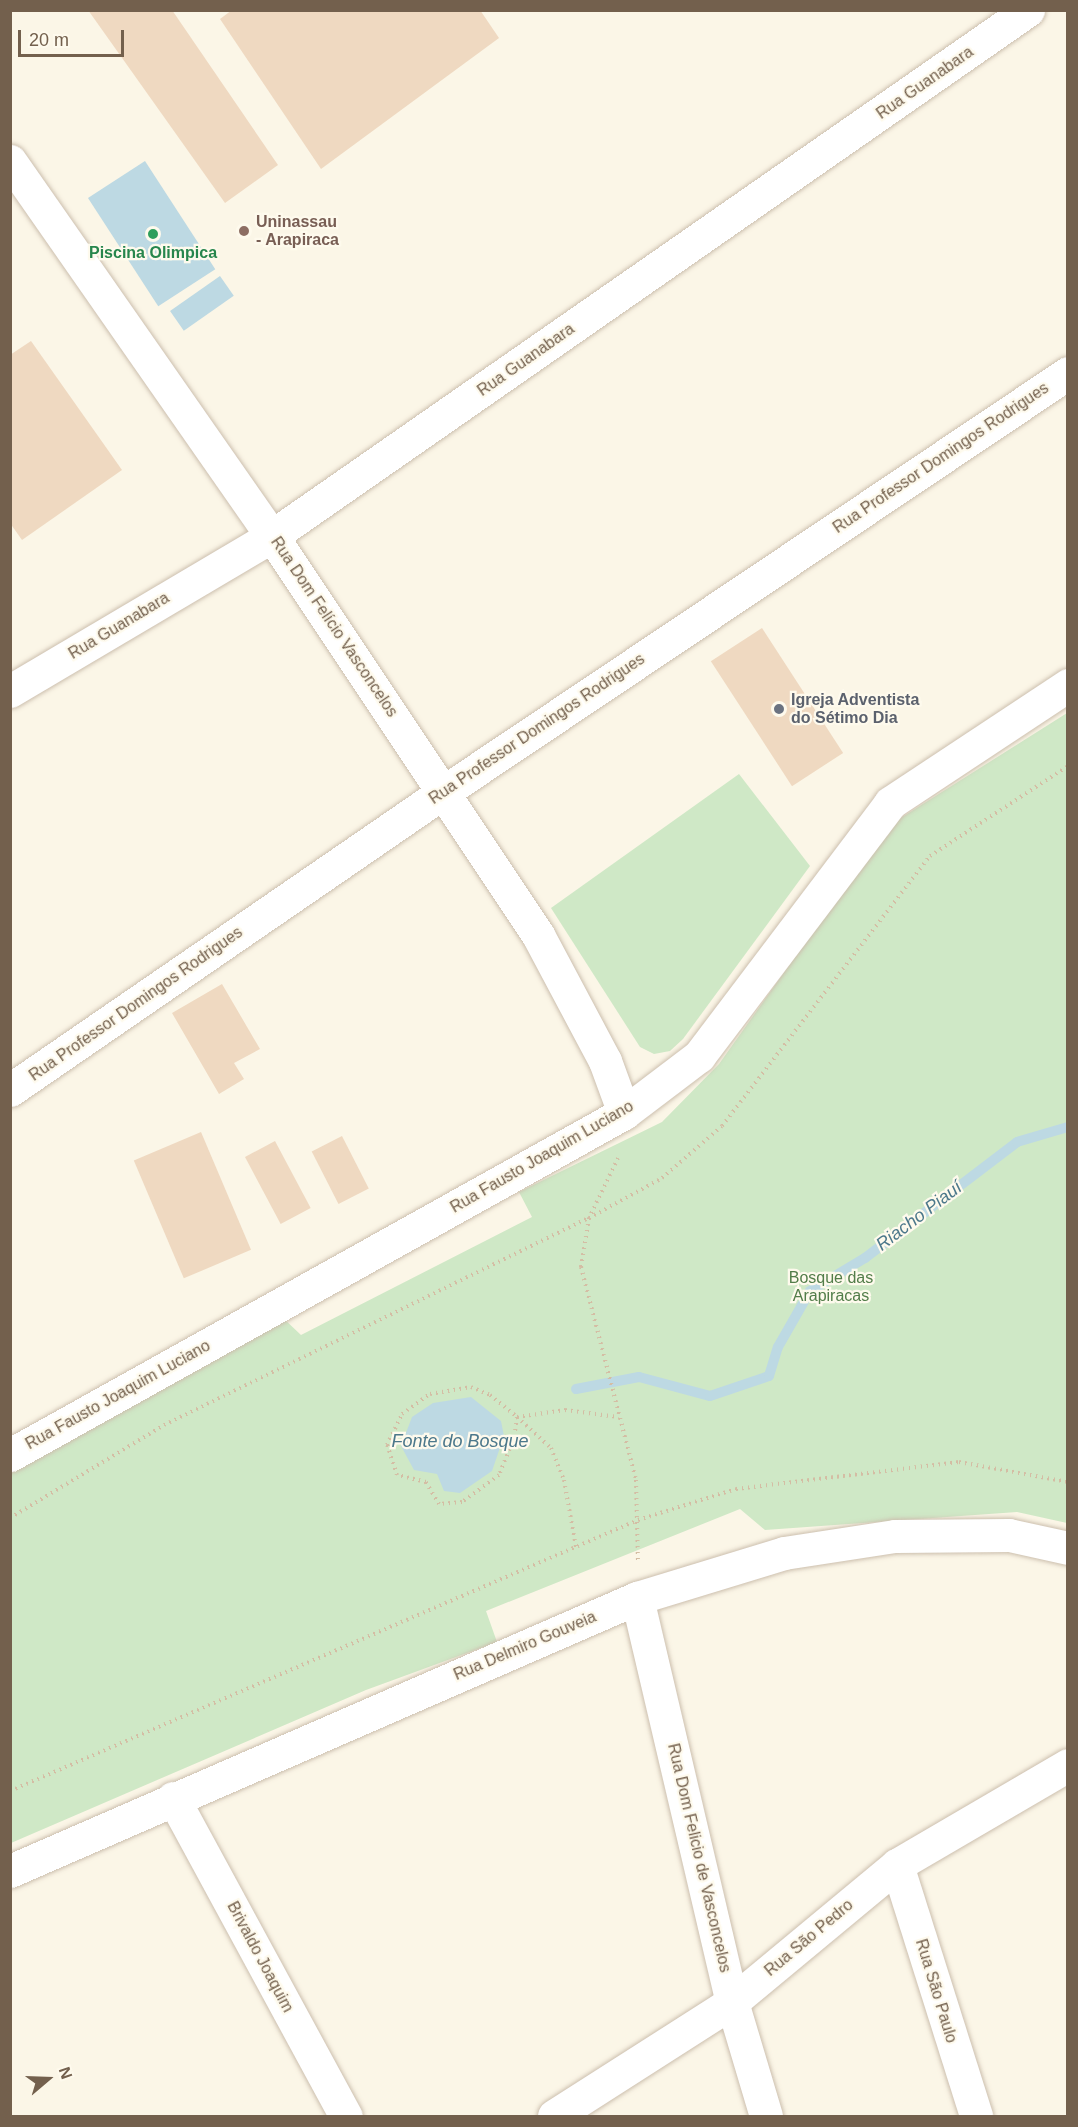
<!DOCTYPE html>
<meta charset="utf-8">
<style>
body{margin:0}
#map{position:relative;width:1078px;height:2127px;overflow:hidden;background:#fbf6e7;font-family:Arial,sans-serif}
div>[style]{position:absolute}
.green>*{inset:0;background:#cfe8c6}
.water>*{inset:0;background:#bdd9e3;transform-origin:0 0}
.stream>*{height:10px;margin:-5px;padding:0 5px;transform-origin:5px;border-radius:5px;background:#bdd9e3}
.building>*{inset:0;background:#efd9c1;transform-origin:0 0}
.path>*{height:4px;margin-top:-2px;transform-origin:0;background:repeating-linear-gradient(90deg,#d4bda4 0 1.5px,transparent 0 6px)}
.roads{filter:drop-shadow(0 0 2px #ccbfae) drop-shadow(0 0 2px #ccbfae)}
.street>*{height:33px;margin:-16.5px;padding:0 16.5px;transform-origin:16.5px;border-radius:16.5px;background:#fff}
.secondary>*{height:33px;margin:-16.5px;padding:0 16.5px;transform-origin:16.5px;border-radius:16.5px;background:#fff}
.dots>*{width:16px;height:16px;translate:-50% -50%;box-sizing:border-box;border:3px solid #fefaed;border-radius:50%}
span{translate:-50% -50%;white-space:nowrap;text-align:center;line-height:1.15;-webkit-text-stroke:4.5px #fefaed;paint-order:stroke}
.street-label{font-size:16px;color:#73604d}
.education-label{font-size:16px;color:#785e54;font-weight:700}
.left{translate:0 -50%;text-align:left}
.leisure-label{font-size:16px;color:#27864d;font-weight:700}
.worship-label{font-size:16px;color:#5b616d;font-weight:700}
.park-label{font-size:16px;color:#527d49}
.water-label{font-size:18px;color:#4c788b;font-style:italic}
.frame{position:absolute;inset:0;border:12px solid #73604d;pointer-events:none}
.north{position:absolute;left:18px;top:2049px;width:60px;height:60px;-webkit-text-stroke:4px #fefaed;paint-order:stroke;rotate:71deg;font-size:16px;font-weight:700;line-height:24px;text-align:center;color:#73604d}
.north::after{content:'';display:block;margin:auto;width:21px;height:27px;background:#73604d;clip-path:polygon(50% 0,100% 100%,50% 72%,0 100%)}
.scale{position:absolute;left:18px;top:30px;width:106px;height:27px;box-sizing:border-box;border:3px solid #73604d;border-top:0;padding-left:8px;font-size:18px;line-height:21px;white-space:nowrap;color:#73604d;-webkit-text-stroke:4px #fefaed;paint-order:stroke}
</style>
<div id="map">
<div class="green">
<div style="clip-path:polygon(1067px 713px,1067px 1523px,1017px 1512px,765px 1530px,740px 1509px,486px 1611px,497px 1642px,366px 1690px,11px 1843px,10px 1472px,282px 1317px,301px 1335px,532px 1217px,519px 1192px,662px 1122px,719px 1064px,888px 826px)"></div>
<div style="clip-path:polygon(739px 774px,810px 866px,683px 1039px,670px 1051px,654px 1054px,640px 1047px,551px 908px)"></div>
</div>
<div class="water">
<div style="left:145px;top:161px;width:129px;height:68px;rotate:57deg"></div>
<div style="left:220px;top:276px;width:24px;height:61px;rotate:55deg"></div>
<div style="clip-path:polygon(471px 1397px,501px 1421px,504px 1436px,492px 1471px,460px 1493px,444px 1491px,437px 1474px,414px 1470px,401px 1446px,412px 1417px,433px 1403px)"></div>
</div>
<div class="stream">
<div style="left:576px;top:1389px;width:64px;rotate:-10.8deg"></div>
<div style="left:639px;top:1377px;width:73px;rotate:15deg"></div>
<div style="left:710px;top:1396px;width:62px;rotate:-18.7deg"></div>
<div style="left:769px;top:1376px;width:30px;rotate:-73deg"></div>
<div style="left:778px;top:1347px;width:64px;rotate:-60.3deg"></div>
<div style="left:810px;top:1291px;width:64px;rotate:-31deg"></div>
<div style="left:865px;top:1258px;width:191px;rotate:-37.3deg"></div>
<div style="left:1017px;top:1142px;width:53px;rotate:-16.4deg"></div>
</div>
<div class="building">
<div style="clip-path:polygon(88px 10px,172px 10px,278px 165px,225px 203px)"></div>
<div style="clip-path:polygon(232px 10px,480px 10px,499px 38px,321px 169px,220px 19px)"></div>
<div style="clip-path:polygon(31px 341px,122px 470px,22px 540px,10px 523px,10px 355px)"></div>
<div style="left:762px;top:628px;width:149px;height:61px;rotate:57deg"></div>
<div style="clip-path:polygon(222px 984px,260px 1049px,234px 1063px,244px 1079px,219px 1094px,172px 1013px)"></div>
<div style="left:201px;top:1132px;width:128px;height:73px;rotate:67deg"></div>
<div style="left:342px;top:1136px;width:59px;height:34px;rotate:63deg"></div>
<div style="left:275px;top:1141px;width:76px;height:34px;rotate:62deg"></div>
</div>
<div class="path">
<div style="left:618px;top:1158px;width:67px;rotate:115.8deg"></div>
<div style="left:589px;top:1218px;width:50px;rotate:99.3deg"></div>
<div style="left:581px;top:1267px;width:220px;rotate:75.5deg"></div>
<div style="left:636px;top:1480px;width:82px;rotate:88.6deg"></div>
<div style="left:517px;top:1417px;width:21px;rotate:98deg"></div>
<div style="left:514px;top:1438px;width:40px;rotate:112deg"></div>
<div style="left:499px;top:1475px;width:46px;rotate:143.9deg"></div>
<div style="left:462px;top:1502px;width:23px;rotate:175deg"></div>
<div style="left:439px;top:1504px;width:26px;rotate:-121deg"></div>
<div style="left:426px;top:1482px;width:30px;rotate:-166deg"></div>
<div style="left:397px;top:1475px;width:32px;rotate:-108deg"></div>
<div style="left:387px;top:1445px;width:34px;rotate:-64deg"></div>
<div style="left:402px;top:1414px;width:34px;rotate:-36deg"></div>
<div style="left:430px;top:1394px;width:42px;rotate:-9.7deg"></div>
<div style="left:471px;top:1387px;width:21px;rotate:23deg"></div>
<div style="left:490px;top:1395px;width:35px;rotate:39deg"></div>
<div style="left:517px;top:1417px;width:46px;rotate:42.4deg"></div>
<div style="left:551px;top:1448px;width:35px;rotate:68deg"></div>
<div style="left:564px;top:1480px;width:68px;rotate:79.8deg"></div>
<div style="left:517px;top:1417px;width:49px;rotate:-8.3deg"></div>
<div style="left:565px;top:1410px;width:54px;rotate:7.4deg"></div>
<div style="left:10px;top:1518px;width:180px;rotate:-31.1deg"></div>
<div style="left:164px;top:1425px;width:473px;rotate:-26deg"></div>
<div style="left:589px;top:1218px;width:83px;rotate:-28.7deg"></div>
<div style="left:662px;top:1178px;width:79px;rotate:-40.9deg"></div>
<div style="left:722px;top:1126px;width:341px;rotate:-52.4deg"></div>
<div style="left:930px;top:856px;width:165px;rotate:-33.1deg"></div>
<div style="left:10px;top:1791px;width:684px;rotate:-23.34deg"></div>
<div style="left:638px;top:1520px;width:103px;rotate:-17.6deg"></div>
<div style="left:736px;top:1489px;width:225px;rotate:-6.9deg"></div>
<div style="left:959px;top:1462px;width:111px;rotate:10.4deg"></div>
</div>
<div class="roads">
<div class="street">
<div style="left:10px;top:161px;width:457px;rotate:55.1deg"></div>
<div style="left:272px;top:536px;width:480px;rotate:56.3deg"></div>
<div style="left:538px;top:935px;width:143px;rotate:62deg"></div>
<div style="left:605px;top:1061px;width:55px;rotate:69.9deg"></div>
<div style="left:10px;top:691px;width:304px;rotate:-30.6deg"></div>
<div style="left:272px;top:536px;width:921px;rotate:-34.83deg"></div>
<div style="left:10px;top:1090px;width:528px;rotate:-34.5deg"></div>
<div style="left:445px;top:791px;width:750px;rotate:-33.86deg"></div>
<div style="left:637px;top:1598px;width:415px;rotate:76.8deg"></div>
<div style="left:732px;top:2002px;width:119px;rotate:73.4deg"></div>
<div style="left:173px;top:1798px;width:362px;rotate:61.5deg"></div>
<div style="left:897px;top:1865px;width:263px;rotate:72.5deg"></div>
<div style="left:554px;top:2116px;width:211px;rotate:-32.6deg"></div>
<div style="left:732px;top:2002px;width:214px;rotate:-39.7deg"></div>
<div style="left:897px;top:1865px;width:198px;rotate:-30.3deg"></div>
</div>
<div class="secondary">
<div style="left:10px;top:1455px;width:703px;rotate:-29.12deg"></div>
<div style="left:624px;top:1113px;width:94px;rotate:-37.2deg"></div>
<div style="left:699px;top:1056px;width:317px;rotate:-52.9deg"></div>
<div style="left:890px;top:803px;width:214px;rotate:-33.5deg"></div>
<div style="left:10px;top:1871px;width:684px;rotate:-23.53deg"></div>
<div style="left:637px;top:1598px;width:154px;rotate:-17deg"></div>
<div style="left:784px;top:1553px;width:112px;rotate:-8.7deg"></div>
<div style="left:895px;top:1536px;width:114px;rotate:-0.5deg"></div>
<div style="left:1009px;top:1535px;width:60px;rotate:12.4deg"></div>
</div>
</div>
<div class="dots">
<div style="left:244px;top:231px;background:#8d6e63"></div>
<div style="left:153px;top:234px;background:#2e9e5b"></div>
<div style="left:779px;top:709px;background:#6b7280"></div>
</div>
<div class="street-label">
<span style="left:925px;top:83px;rotate:-35deg">Rua Guanabara</span>
<span style="left:526px;top:360px;rotate:-35deg">Rua Guanabara</span>
<span style="left:941px;top:458px;rotate:-34deg">Rua Professor Domingos Rodrigues</span>
<span style="left:119px;top:626px;rotate:-31deg">Rua Guanabara</span>
<span style="left:334px;top:627px;rotate:56deg">Rua Dom Felício Vasconcelos</span>
<span style="left:537px;top:729px;rotate:-34deg">Rua Professor Domingos Rodrigues</span>
<span style="left:136px;top:1004px;rotate:-35deg">Rua Professor Domingos Rodrigues</span>
<span style="left:542px;top:1157px;rotate:-30deg">Rua Fausto Joaquim Luciano</span>
<span style="left:118px;top:1395px;rotate:-29deg">Rua Fausto Joaquim Luciano</span>
<span style="left:525px;top:1646px;rotate:-23deg">Rua Delmiro Gouveia</span>
<span style="left:699px;top:1858px;rotate:77deg">Rua Dom Felicio de Vasconcelos</span>
<span style="left:809px;top:1938px;rotate:-40deg">Rua São Pedro</span>
<span style="left:260px;top:1957px;rotate:62deg">Brivaldo Joaquim</span>
<span style="left:936px;top:1991px;rotate:73deg">Rua São Paulo</span>
</div>
<div class="education-label">
<span class="left" style="left:256px;top:231px">Uninassau<br>- Arapiraca</span>
</div>
<div class="leisure-label">
<span style="left:153px;top:253px">Piscina Olimpica</span>
</div>
<div class="worship-label">
<span class="left" style="left:791px;top:709px">Igreja Adventista<br>do Sétimo Dia</span>
</div>
<div class="park-label">
<span style="left:831px;top:1287px">Bosque das<br>Arapiracas</span>
</div>
<div class="water-label">
<span style="left:919px;top:1216px;rotate:-37deg">Riacho Piauí</span>
<span style="left:460px;top:1441px">Fonte do Bosque</span>
</div>
<div class="frame"></div>
<div class="north">N</div>
<div class="scale">20 m</div>
</div>
